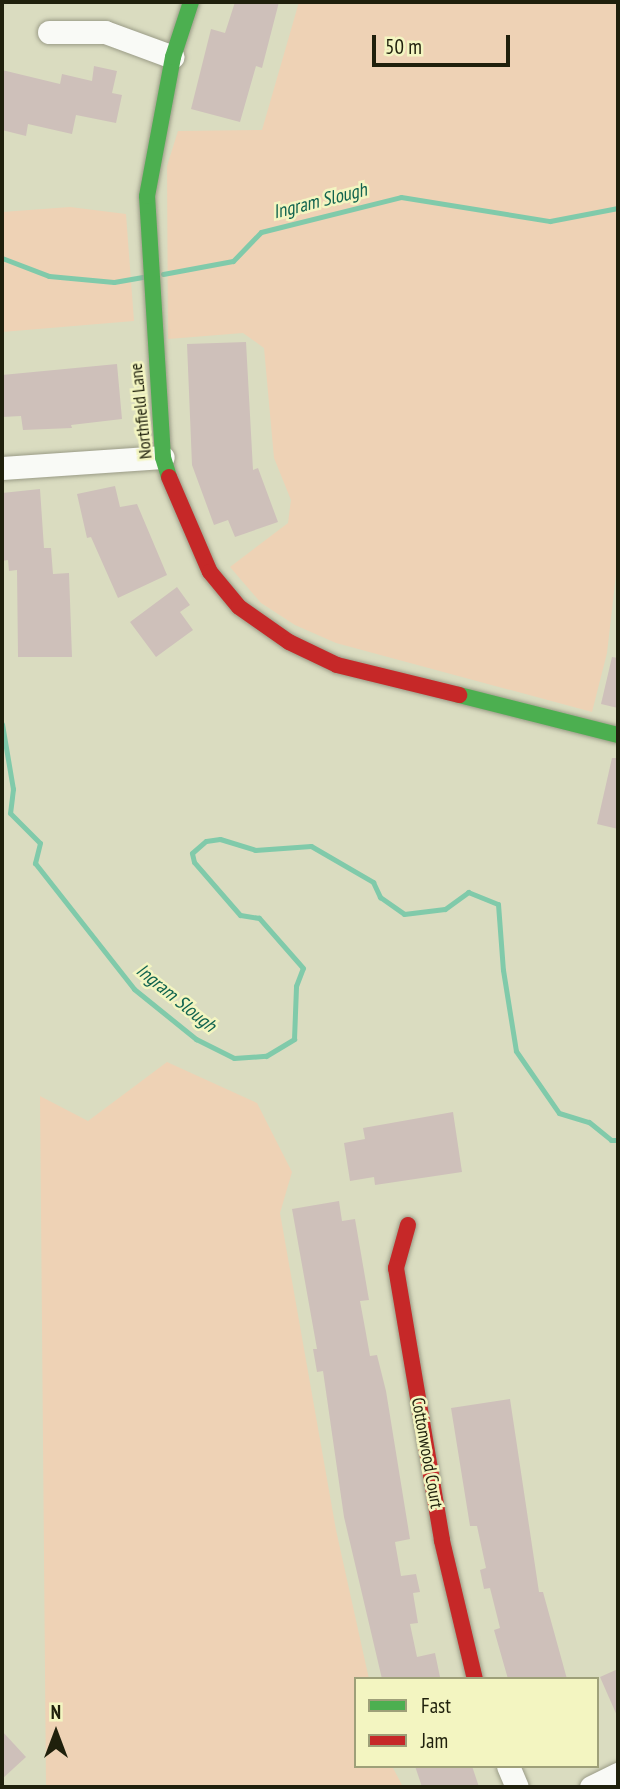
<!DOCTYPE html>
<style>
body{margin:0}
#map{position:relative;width:620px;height:1789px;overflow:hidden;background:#dadcc0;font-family:"PT Sans Narrow",sans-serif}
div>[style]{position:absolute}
.green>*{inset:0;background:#eed2b5}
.stream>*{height:5px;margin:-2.5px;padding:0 2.5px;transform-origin:2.5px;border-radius:2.5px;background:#80caaa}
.building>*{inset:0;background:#cec0ba}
.roads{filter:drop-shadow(0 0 2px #9a9b86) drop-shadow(0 0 2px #9a9b86)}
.street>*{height:23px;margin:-11.5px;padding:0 11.5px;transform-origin:11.5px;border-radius:11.5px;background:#f9faf6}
.fast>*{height:16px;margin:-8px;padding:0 8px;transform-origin:8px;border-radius:8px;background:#4caf50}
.jam>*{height:16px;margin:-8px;padding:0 8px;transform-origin:8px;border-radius:8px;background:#c62828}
span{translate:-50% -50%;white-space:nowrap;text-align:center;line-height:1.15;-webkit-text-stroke:5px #f3f5c1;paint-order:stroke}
.street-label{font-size:18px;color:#1f200c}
.water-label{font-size:19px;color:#10634e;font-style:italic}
.frame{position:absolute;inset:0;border:4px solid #1f200c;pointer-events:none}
.legend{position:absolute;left:354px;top:1677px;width:245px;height:91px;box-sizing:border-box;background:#f3f5c1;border:2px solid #9ea079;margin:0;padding:9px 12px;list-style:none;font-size:21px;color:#1f200c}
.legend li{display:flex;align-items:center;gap:14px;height:35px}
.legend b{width:35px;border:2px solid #9ea079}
.north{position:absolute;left:21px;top:1698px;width:70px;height:70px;-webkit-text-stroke:5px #f3f5c1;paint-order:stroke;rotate:0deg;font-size:19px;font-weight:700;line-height:28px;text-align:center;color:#1f200c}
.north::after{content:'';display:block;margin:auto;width:24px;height:32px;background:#1f200c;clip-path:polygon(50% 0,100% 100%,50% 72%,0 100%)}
.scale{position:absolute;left:372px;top:35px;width:138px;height:32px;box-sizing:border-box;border:4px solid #1f200c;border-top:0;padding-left:9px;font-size:21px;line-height:24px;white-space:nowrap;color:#1f200c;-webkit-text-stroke:5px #f3f5c1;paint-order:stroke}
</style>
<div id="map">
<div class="green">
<div style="clip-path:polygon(299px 2px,618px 2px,618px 557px,607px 653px,592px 712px,336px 643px,295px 625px,261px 603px,230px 567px,288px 523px,291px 500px,274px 458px,264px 348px,243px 333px,168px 339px,167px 166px,178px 131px,262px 130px)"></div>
<div style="clip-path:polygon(70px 207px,126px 214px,134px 321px,2px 332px,2px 212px)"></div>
<div style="clip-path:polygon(167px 1062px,257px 1103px,292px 1172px,280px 1213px,336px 1530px,369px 1679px,356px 1679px,356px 1766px,392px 1766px,403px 1787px,46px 1787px,40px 1096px,88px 1121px)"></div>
</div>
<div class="stream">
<div style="left:2px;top:258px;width:50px;rotate:21deg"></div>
<div style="left:49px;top:276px;width:65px;rotate:5.3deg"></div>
<div style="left:114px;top:282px;width:29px;rotate:-10deg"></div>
<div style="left:163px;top:274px;width:71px;rotate:-10.5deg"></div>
<div style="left:233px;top:261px;width:40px;rotate:-46deg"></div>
<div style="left:261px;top:232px;width:144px;rotate:-14deg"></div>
<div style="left:401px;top:197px;width:151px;rotate:9.2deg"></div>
<div style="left:550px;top:221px;width:69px;rotate:-10.8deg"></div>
<div style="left:2px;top:724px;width:66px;rotate:80.4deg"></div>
<div style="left:13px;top:789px;width:24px;rotate:97deg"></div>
<div style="left:10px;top:813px;width:42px;rotate:45deg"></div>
<div style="left:40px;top:843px;width:21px;rotate:104deg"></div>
<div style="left:35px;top:863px;width:160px;rotate:51.8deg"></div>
<div style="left:134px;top:989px;width:80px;rotate:38.9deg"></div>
<div style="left:196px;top:1039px;width:42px;rotate:26.6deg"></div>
<div style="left:234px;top:1058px;width:32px;rotate:-4deg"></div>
<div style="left:266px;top:1056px;width:33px;rotate:-31deg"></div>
<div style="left:294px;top:1039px;width:53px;rotate:-87.8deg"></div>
<div style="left:296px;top:986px;width:19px;rotate:-69deg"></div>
<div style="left:303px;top:968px;width:67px;rotate:-131.3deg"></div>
<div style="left:259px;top:918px;width:19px;rotate:-171deg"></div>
<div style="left:240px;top:915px;width:70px;rotate:-131deg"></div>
<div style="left:194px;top:862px;width:9px;rotate:-103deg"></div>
<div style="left:192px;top:853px;width:18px;rotate:-41deg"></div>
<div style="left:206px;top:841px;width:14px;rotate:-8deg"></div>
<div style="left:220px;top:839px;width:37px;rotate:17deg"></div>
<div style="left:255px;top:850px;width:56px;rotate:-4.1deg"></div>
<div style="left:311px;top:846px;width:72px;rotate:30.1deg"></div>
<div style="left:373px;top:882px;width:17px;rotate:65deg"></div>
<div style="left:380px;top:897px;width:29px;rotate:35deg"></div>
<div style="left:404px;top:914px;width:41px;rotate:-7deg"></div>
<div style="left:445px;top:909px;width:29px;rotate:-36deg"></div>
<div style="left:468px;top:892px;width:32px;rotate:22deg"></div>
<div style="left:498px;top:904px;width:66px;rotate:85.7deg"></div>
<div style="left:503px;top:970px;width:82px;rotate:80.9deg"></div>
<div style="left:516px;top:1051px;width:75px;rotate:55.3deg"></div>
<div style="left:559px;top:1113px;width:31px;rotate:17deg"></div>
<div style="left:589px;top:1122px;width:28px;rotate:39deg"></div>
<div style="left:611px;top:1140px;width:7px"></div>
</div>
<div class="building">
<div style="clip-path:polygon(235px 2px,279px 2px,262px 68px,256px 66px,240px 122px,191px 109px,211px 29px,225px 33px)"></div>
<div style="clip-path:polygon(94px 66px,117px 71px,112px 93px,122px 95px,116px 123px,76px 115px,72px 134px,28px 124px,26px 136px,2px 130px,2px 70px,60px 84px,62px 74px,92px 81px)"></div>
<div style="clip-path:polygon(246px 342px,253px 470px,258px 468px,278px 522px,235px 537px,228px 520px,214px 525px,192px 465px,187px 344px)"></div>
<div style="clip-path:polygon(117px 364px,122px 419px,71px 425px,72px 428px,23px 430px,21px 416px,2px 417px,2px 375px)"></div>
<div style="clip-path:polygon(115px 486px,120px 507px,137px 504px,167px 575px,118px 598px,91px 537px,87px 538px,77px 494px)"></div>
<div style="clip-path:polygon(40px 489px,44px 548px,51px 548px,53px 574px,69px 573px,72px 657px,18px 657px,17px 570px,9px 571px,8px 560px,2px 561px,2px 493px)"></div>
<div style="clip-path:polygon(177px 587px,190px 605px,180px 612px,193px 630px,156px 657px,130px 622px)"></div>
<div style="clip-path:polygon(612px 657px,618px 658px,618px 708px,601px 704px)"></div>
<div style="clip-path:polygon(612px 758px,618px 758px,618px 829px,597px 824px)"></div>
<div style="clip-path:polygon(453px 1112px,462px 1172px,375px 1185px,374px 1177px,350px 1181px,344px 1143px,365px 1139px,363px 1128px)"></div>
<div style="clip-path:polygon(339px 1201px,342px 1221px,355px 1219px,369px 1300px,360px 1301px,365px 1328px,370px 1356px,377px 1355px,386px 1391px,410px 1539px,395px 1542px,401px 1576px,416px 1574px,420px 1592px,413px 1593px,418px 1623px,410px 1624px,417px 1657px,435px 1653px,440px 1677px,432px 1679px,382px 1679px,344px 1517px,323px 1371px,317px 1372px,313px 1349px,317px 1349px,292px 1209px)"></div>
<div style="clip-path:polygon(510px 1399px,539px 1592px,543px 1592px,567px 1679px,508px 1679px,494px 1630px,500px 1628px,490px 1588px,484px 1589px,480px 1570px,486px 1568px,477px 1526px,470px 1526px,451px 1408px)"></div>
<div style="clip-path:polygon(618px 1669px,618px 1718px,600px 1677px)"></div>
<div style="clip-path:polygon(2px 1731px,26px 1757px,2px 1779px)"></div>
<div style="clip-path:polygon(415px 1766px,472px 1766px,479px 1787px,422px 1787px)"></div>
</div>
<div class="roads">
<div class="street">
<div style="left:49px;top:32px;width:56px"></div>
<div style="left:105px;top:32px;width:72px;rotate:20.2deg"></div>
<div style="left:2px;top:468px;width:161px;rotate:-3.9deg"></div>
<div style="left:508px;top:1766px;width:23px;rotate:67deg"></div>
<div style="left:591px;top:1787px;width:30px;rotate:-26deg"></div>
</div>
<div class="fast">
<div style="left:169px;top:477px;width:21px;rotate:-107deg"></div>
<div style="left:163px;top:457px;width:261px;rotate:-93.5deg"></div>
<div style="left:147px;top:196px;width:141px;rotate:-79.4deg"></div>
<div style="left:173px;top:57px;width:58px;rotate:-71.9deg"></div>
<div style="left:459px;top:695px;width:164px;rotate:14.1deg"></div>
</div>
<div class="jam">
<div style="left:169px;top:477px;width:103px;rotate:66.7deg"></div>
<div style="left:210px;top:572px;width:45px;rotate:50.4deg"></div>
<div style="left:239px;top:607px;width:61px;rotate:35deg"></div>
<div style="left:289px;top:642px;width:53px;rotate:25.6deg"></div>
<div style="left:337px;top:665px;width:126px;rotate:13.8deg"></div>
<div style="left:408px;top:1225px;width:45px;rotate:105.6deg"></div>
<div style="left:396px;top:1268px;width:277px;rotate:80.4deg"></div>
<div style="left:442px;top:1541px;width:142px;rotate:76.6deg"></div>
</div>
</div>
<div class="street-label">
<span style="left:141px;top:411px;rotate:-96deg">Northfield Lane</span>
<span style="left:427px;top:1453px;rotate:80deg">Cottonwood Court</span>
</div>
<div class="water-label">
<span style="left:320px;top:201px;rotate:-14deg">Ingram Slough</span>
<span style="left:176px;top:998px;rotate:39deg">Ingram Slough</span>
</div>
<div class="frame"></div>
<ul class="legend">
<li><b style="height:9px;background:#4caf50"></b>Fast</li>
<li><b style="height:9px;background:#c62828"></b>Jam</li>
</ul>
<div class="north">N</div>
<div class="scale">50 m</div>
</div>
